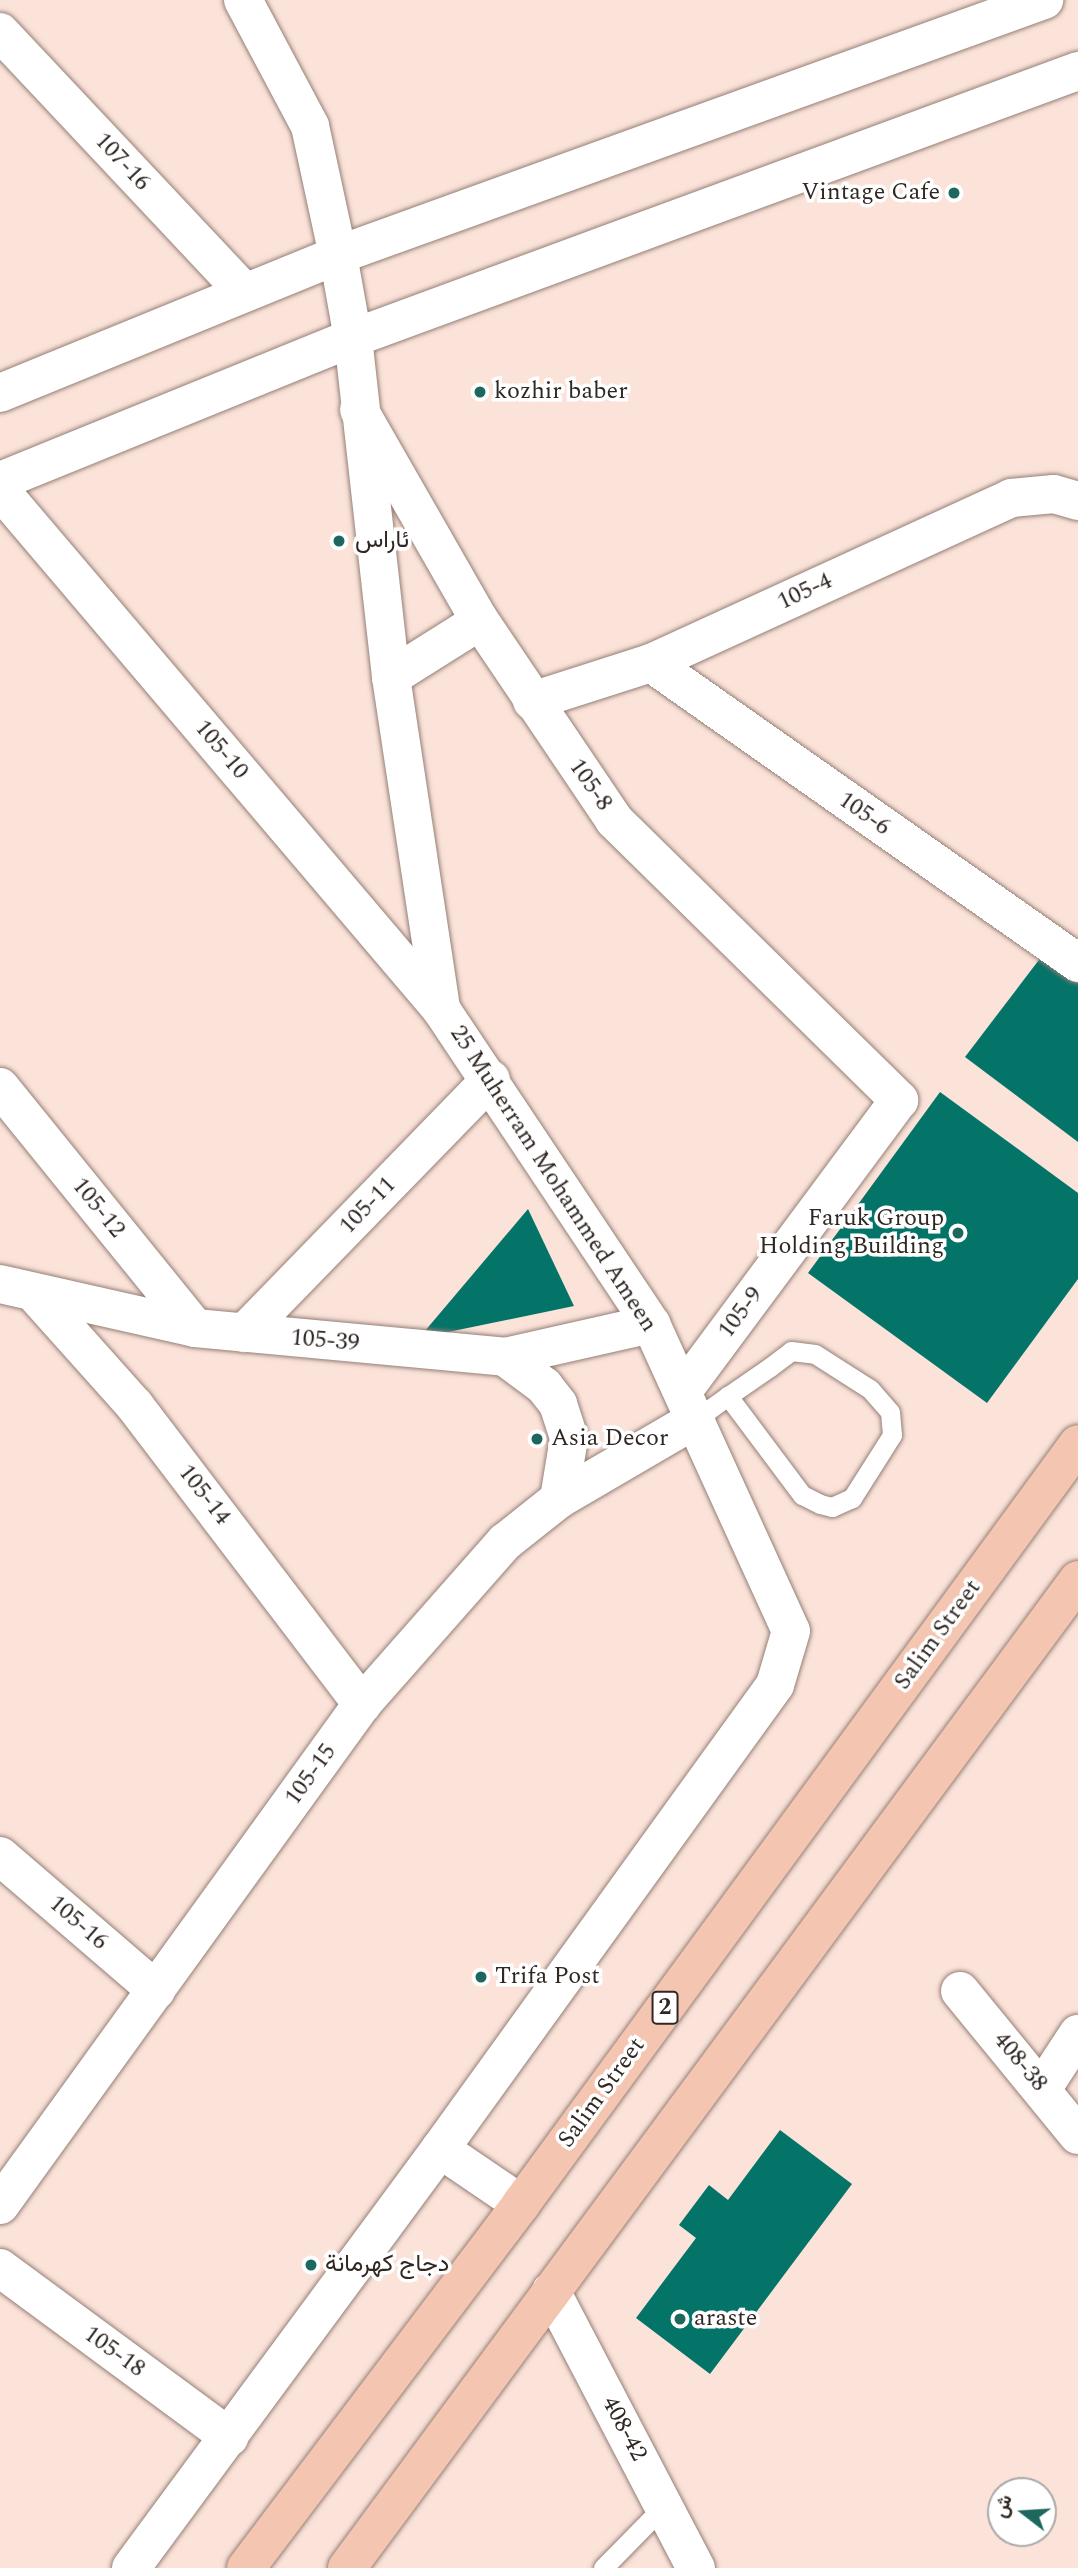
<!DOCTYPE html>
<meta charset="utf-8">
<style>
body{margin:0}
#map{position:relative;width:1078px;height:2568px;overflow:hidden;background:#fbe3d9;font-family:Spectral,Vazirmatn,serif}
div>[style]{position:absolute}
.building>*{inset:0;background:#057468}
.roads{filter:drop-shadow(0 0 2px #947f76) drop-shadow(0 0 2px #947f76)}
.lane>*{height:19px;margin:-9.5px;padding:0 9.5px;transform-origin:9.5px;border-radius:9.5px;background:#fff}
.street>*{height:38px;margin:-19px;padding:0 19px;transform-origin:19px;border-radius:19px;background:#fff}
.secondary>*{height:38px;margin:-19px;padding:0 19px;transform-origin:19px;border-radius:19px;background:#fff}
.primary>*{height:38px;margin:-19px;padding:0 19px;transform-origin:19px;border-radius:19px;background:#f4c5b0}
.dots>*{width:19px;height:19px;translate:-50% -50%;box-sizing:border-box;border:4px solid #fff;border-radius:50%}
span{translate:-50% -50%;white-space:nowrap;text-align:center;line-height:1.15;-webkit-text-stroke:7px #fff;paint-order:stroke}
.shield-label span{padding:2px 5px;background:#fff;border:2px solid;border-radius:5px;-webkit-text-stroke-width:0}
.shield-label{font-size:23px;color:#302723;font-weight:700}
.street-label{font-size:24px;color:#302723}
.poi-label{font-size:24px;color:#302723}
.right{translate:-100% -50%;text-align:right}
.left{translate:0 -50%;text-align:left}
.north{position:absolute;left:987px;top:2477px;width:70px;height:70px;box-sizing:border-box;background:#fff;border:2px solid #aca9a7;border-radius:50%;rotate:287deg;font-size:19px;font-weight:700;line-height:28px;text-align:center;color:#302723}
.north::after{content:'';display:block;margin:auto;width:24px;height:32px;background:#1e675d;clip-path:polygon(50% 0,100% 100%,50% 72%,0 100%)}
</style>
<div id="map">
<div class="building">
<div style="clip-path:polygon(1048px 948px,1078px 970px,1078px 1142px,965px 1057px)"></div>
<div style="clip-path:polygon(940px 1092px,1078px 1193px,1078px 1279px,987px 1403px,808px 1273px)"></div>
<div style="clip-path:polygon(528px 1209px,574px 1306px,419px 1338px)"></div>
<div style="clip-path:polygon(780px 2130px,852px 2184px,710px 2374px,636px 2318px,696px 2238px,679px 2225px,709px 2185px,728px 2200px)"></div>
</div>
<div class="roads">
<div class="lane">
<div style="left:696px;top:1419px;width:39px;rotate:-36deg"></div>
<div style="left:728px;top:1396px;width:51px;rotate:-34.6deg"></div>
<div style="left:770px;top:1367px;width:26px;rotate:-37deg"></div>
<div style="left:791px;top:1351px;width:24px;rotate:7deg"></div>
<div style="left:815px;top:1354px;width:65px;rotate:32.5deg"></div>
<div style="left:870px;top:1389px;width:30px;rotate:49deg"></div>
<div style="left:890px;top:1412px;width:23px;rotate:85deg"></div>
<div style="left:892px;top:1435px;width:75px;rotate:122.4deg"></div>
<div style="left:852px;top:1498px;width:22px;rotate:156deg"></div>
<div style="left:832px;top:1507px;width:12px;rotate:-166deg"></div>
<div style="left:820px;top:1504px;width:20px;rotate:-153deg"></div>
<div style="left:802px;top:1495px;width:124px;rotate:-126.8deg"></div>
<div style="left:603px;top:2568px;width:87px;rotate:-45.5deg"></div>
</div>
<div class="street">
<div style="left:0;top:32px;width:357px;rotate:46.8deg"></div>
<div style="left:359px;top:410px;width:243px;rotate:60.2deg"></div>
<div style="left:480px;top:621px;width:240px;rotate:56deg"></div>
<div style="left:614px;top:820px;width:400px;rotate:44.5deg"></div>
<div style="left:899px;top:1100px;width:362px;rotate:126.6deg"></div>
<div style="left:0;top:490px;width:681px;rotate:49.65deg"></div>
<div style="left:651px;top:663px;width:522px;rotate:35.09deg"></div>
<div style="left:391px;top:677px;width:105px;rotate:-32.2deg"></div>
<div style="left:532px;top:701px;width:125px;rotate:-17.7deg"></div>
<div style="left:651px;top:663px;width:396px;rotate:-24.6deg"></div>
<div style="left:1011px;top:498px;width:43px;rotate:-5.3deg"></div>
<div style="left:1054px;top:494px;width:25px;rotate:16deg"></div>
<div style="left:0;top:1087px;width:310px;rotate:51deg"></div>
<div style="left:0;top:1284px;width:200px;rotate:12.7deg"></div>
<div style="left:195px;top:1328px;width:311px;rotate:5.3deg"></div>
<div style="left:505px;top:1357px;width:150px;rotate:-12.7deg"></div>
<div style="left:35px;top:1294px;width:150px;rotate:48.2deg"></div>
<div style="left:135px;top:1406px;width:375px;rotate:52.7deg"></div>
<div style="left:244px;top:1333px;width:354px;rotate:-45.8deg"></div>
<div style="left:505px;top:1357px;width:49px;rotate:36.6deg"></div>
<div style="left:544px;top:1386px;width:23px;rotate:52deg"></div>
<div style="left:558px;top:1404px;width:36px;rotate:72deg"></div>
<div style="left:569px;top:1438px;width:62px;rotate:99.3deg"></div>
<div style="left:0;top:1856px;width:206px;rotate:40.7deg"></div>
<div style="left:960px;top:1991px;width:186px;rotate:50.7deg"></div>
<div style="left:1042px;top:2089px;width:66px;rotate:-56.8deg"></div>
<div style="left:0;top:2205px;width:618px;rotate:-54.15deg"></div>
<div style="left:362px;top:1704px;width:216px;rotate:-48.6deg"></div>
<div style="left:505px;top:1542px;width:69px;rotate:-38.5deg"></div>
<div style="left:559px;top:1499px;width:159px;rotate:-30.3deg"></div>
<div style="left:0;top:2268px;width:285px;rotate:36.4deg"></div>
<div style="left:551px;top:2291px;width:313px;rotate:62.4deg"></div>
<div style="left:131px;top:2568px;width:521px;rotate:-53.59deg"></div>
</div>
<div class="secondary">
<div style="left:243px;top:0;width:143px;rotate:62deg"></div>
<div style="left:310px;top:126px;width:132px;rotate:77.8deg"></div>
<div style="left:338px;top:255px;width:84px;rotate:79.8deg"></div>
<div style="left:353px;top:338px;width:341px;rotate:83.6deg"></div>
<div style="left:391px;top:677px;width:336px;rotate:81.4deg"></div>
<div style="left:441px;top:1009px;width:379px;rotate:56.3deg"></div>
<div style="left:651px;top:1324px;width:337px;rotate:65.5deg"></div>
<div style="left:791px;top:1631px;width:56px;rotate:106.5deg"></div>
<div style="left:775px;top:1685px;width:572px;rotate:125.83deg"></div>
<div style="left:440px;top:2149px;width:98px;rotate:34.2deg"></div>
<div style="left:0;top:393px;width:365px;rotate:-22.2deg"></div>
<div style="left:338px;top:255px;width:751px;rotate:-19.86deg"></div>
<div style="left:0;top:481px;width:381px;rotate:-22.1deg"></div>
<div style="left:353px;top:338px;width:773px;rotate:-20.22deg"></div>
</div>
<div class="primary">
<div style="left:246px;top:2568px;width:456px;rotate:-52.9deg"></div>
<div style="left:521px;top:2204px;width:942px;rotate:-53.76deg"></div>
<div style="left:347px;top:2568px;width:1229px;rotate:-53.5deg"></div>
</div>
</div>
<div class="dots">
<div style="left:954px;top:193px;background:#1e675d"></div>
<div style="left:480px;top:392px;background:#1e675d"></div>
<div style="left:339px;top:541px;background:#1e675d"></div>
<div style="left:958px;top:1233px;background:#1e675d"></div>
<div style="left:537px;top:1439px;background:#1e675d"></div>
<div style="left:481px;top:1977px;background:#1e675d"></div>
<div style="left:311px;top:2265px;background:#1e675d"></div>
<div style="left:680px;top:2319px;background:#1e675d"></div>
</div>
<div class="shield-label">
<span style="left:665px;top:2008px">2</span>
</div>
<div class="street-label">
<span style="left:122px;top:162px;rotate:47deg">107-16</span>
<span style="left:805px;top:592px;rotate:-25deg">105-4</span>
<span style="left:221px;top:750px;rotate:50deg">105-10</span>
<span style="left:590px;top:785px;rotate:55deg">105-8</span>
<span style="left:864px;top:814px;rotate:35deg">105-6</span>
<span style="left:553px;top:1179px;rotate:57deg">25 Muherram Mohammed Ameen</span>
<span style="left:368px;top:1206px;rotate:-46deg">105-11</span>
<span style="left:98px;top:1208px;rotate:51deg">105-12</span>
<span style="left:741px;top:1313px;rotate:-53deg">105-9</span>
<span style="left:325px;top:1341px;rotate:5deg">105-39</span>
<span style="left:204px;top:1495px;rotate:52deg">105-14</span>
<span style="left:938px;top:1635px;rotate:-54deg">Salim Street</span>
<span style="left:311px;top:1775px;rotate:-54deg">105-15</span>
<span style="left:78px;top:1923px;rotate:41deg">105-16</span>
<span style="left:1020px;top:2062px;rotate:50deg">408-38</span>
<span style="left:602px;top:2093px;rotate:-54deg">Salim Street</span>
<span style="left:114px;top:2352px;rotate:36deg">105-18</span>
<span style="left:624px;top:2429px;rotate:62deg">408-42</span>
</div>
<div class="poi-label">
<span class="right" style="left:940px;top:193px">Vintage Cafe</span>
<span class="left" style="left:494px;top:392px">kozhir baber</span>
<span class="left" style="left:355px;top:541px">ئاراس</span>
<span class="right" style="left:944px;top:1233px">Faruk Group<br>Holding Building</span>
<span class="left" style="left:551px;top:1439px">Asia Decor</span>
<span class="left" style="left:495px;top:1977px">Trifa Post</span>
<span class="left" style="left:325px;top:2265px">دجاج كهرمانة</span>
<span class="left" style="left:694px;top:2319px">araste</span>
</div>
<div class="north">ش</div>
</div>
